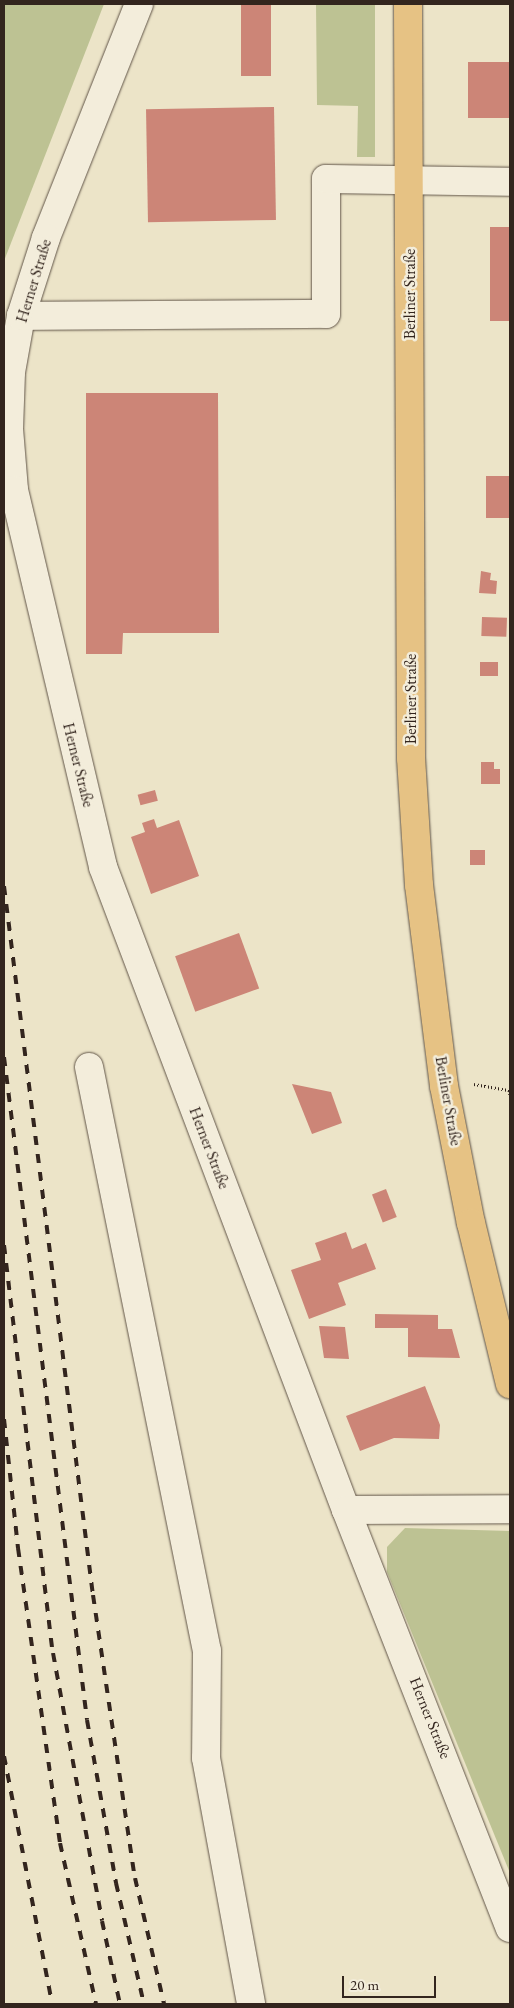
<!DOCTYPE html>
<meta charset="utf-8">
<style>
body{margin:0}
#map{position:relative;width:514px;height:2008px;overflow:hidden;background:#ece4c8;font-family:"EB Garamond",serif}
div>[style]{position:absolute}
.green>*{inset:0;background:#bdc293}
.building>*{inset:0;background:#cc8577;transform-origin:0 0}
.path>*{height:3px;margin-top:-1.5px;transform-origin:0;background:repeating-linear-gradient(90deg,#33251e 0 1px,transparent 0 3.5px)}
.roads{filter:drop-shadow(0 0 1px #615548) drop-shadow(0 0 1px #615548)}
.minor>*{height:28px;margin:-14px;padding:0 14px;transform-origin:14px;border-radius:14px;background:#f3eddb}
.major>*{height:28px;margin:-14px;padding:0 14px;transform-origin:14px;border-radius:14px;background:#e6c284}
.rail>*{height:4px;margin-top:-2px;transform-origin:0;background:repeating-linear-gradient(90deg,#33251e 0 9px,transparent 0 18px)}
span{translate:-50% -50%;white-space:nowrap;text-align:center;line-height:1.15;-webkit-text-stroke:5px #f3eddb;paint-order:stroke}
.street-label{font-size:16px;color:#33251e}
.frame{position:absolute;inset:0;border:5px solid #33251e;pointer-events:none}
.scale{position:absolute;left:342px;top:1976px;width:94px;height:22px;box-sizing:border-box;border:2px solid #33251e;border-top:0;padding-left:6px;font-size:15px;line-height:18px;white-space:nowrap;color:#33251e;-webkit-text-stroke:4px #f3eddb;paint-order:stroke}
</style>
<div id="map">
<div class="green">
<div style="clip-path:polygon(4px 4px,104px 4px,4px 261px)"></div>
<div style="clip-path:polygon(316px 4px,375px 4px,375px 157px,357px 157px,358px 106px,317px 105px)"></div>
<div style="clip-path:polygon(405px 1528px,510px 1531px,510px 1873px,387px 1572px,387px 1547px)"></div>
</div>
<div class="building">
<div style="left:241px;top:4px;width:30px;height:72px"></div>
<div style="left:468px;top:62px;width:42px;height:56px"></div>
<div style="left:274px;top:107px;width:113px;height:128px;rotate:89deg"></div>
<div style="left:490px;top:227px;width:20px;height:94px"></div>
<div style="clip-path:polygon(86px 393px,218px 393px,219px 633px,123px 633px,122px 654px,86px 654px)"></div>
<div style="left:486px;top:476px;width:24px;height:42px"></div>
<div style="clip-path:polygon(481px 571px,491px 573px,490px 580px,497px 581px,496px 594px,479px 593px)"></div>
<div style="left:482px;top:617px;width:25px;height:19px;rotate:2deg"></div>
<div style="left:480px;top:662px;width:18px;height:14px"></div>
<div style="clip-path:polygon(481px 762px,494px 762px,494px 769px,500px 769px,500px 784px,481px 784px)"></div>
<div style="left:155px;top:790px;width:11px;height:18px;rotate:75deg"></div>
<div style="clip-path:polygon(154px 819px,157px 828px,179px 820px,199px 876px,151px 894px,131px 837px,145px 832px,142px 823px)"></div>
<div style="left:470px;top:850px;width:15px;height:15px"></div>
<div style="left:239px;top:933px;width:59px;height:68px;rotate:70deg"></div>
<div style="clip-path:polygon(292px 1084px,331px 1092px,342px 1123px,312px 1134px)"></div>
<div style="left:386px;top:1189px;width:30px;height:15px;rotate:69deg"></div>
<div style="clip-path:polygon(346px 1232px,352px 1249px,366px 1243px,376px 1269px,338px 1283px,346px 1305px,309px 1319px,291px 1270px,321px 1260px,315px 1243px)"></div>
<div style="clip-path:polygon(375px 1314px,438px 1315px,438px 1329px,452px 1329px,460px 1358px,408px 1357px,408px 1328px,375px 1328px)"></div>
<div style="clip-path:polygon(319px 1326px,345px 1327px,349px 1359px,324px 1358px)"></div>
<div style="clip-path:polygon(425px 1386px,440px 1425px,439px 1439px,394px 1438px,360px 1451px,346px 1416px)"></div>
</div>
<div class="path">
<div style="left:474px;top:1084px;width:36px;rotate:10deg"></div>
<div style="left:509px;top:1090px;width:5px;rotate:79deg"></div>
</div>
<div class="roads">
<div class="minor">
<div style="left:139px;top:4px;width:252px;rotate:111.7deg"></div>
<div style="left:46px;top:238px;width:82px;rotate:107.8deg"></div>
<div style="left:21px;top:316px;width:57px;rotate:100.1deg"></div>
<div style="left:11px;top:372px;width:57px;rotate:92deg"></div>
<div style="left:9px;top:429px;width:61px;rotate:85.3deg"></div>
<div style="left:14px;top:490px;width:387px;rotate:76.7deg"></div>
<div style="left:103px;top:867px;width:687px;rotate:69.3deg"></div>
<div style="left:346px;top:1510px;width:449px;rotate:68.6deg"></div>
<div style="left:21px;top:316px;width:305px;rotate:-0.4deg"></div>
<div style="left:326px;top:314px;width:135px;rotate:-90deg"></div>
<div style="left:326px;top:179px;width:184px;rotate:0.9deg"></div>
<div style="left:89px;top:1067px;width:596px;rotate:78.58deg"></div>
<div style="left:207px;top:1651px;width:107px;rotate:90.5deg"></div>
<div style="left:206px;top:1758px;width:250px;rotate:79.6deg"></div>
<div style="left:346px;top:1510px;width:164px;rotate:-0.3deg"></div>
</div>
<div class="major">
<div style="left:408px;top:4px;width:754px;rotate:89.77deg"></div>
<div style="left:411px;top:758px;width:127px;rotate:86.4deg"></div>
<div style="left:419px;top:885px;width:203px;rotate:82.9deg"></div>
<div style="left:444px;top:1086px;width:140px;rotate:78.9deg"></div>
<div style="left:471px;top:1223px;width:166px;rotate:76.4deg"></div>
</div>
</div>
<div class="rail">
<div style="left:4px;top:886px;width:715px;rotate:82.85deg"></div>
<div style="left:93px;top:1595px;width:286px;rotate:81.6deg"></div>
<div style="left:135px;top:1878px;width:129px;rotate:77deg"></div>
<div style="left:4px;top:1057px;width:668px;rotate:82.86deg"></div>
<div style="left:87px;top:1720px;width:166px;rotate:79.9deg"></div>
<div style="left:116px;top:1883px;width:124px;rotate:77deg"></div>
<div style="left:4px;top:1245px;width:411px;rotate:83.2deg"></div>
<div style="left:53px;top:1653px;width:272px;rotate:79.6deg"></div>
<div style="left:102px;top:1921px;width:85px;rotate:77.8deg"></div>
<div style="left:4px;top:1419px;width:130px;rotate:83.8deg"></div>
<div style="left:18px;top:1548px;width:298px;rotate:81.9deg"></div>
<div style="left:60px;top:1843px;width:165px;rotate:77.4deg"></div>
<div style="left:4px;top:1756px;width:253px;rotate:79deg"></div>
</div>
<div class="street-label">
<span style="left:34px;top:281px;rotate:-73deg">Herner Straße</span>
<span style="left:410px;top:294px;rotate:-90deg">Berliner Straße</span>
<span style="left:411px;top:699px;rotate:-90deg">Berliner Straße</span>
<span style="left:78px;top:765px;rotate:76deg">Herner Straße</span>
<span style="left:448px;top:1101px;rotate:80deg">Berliner Straße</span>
<span style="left:209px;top:1148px;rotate:69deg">Herner Straße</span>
<span style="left:430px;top:1718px;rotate:68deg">Herner Straße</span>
</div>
<div class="frame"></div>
<div class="scale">20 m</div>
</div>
